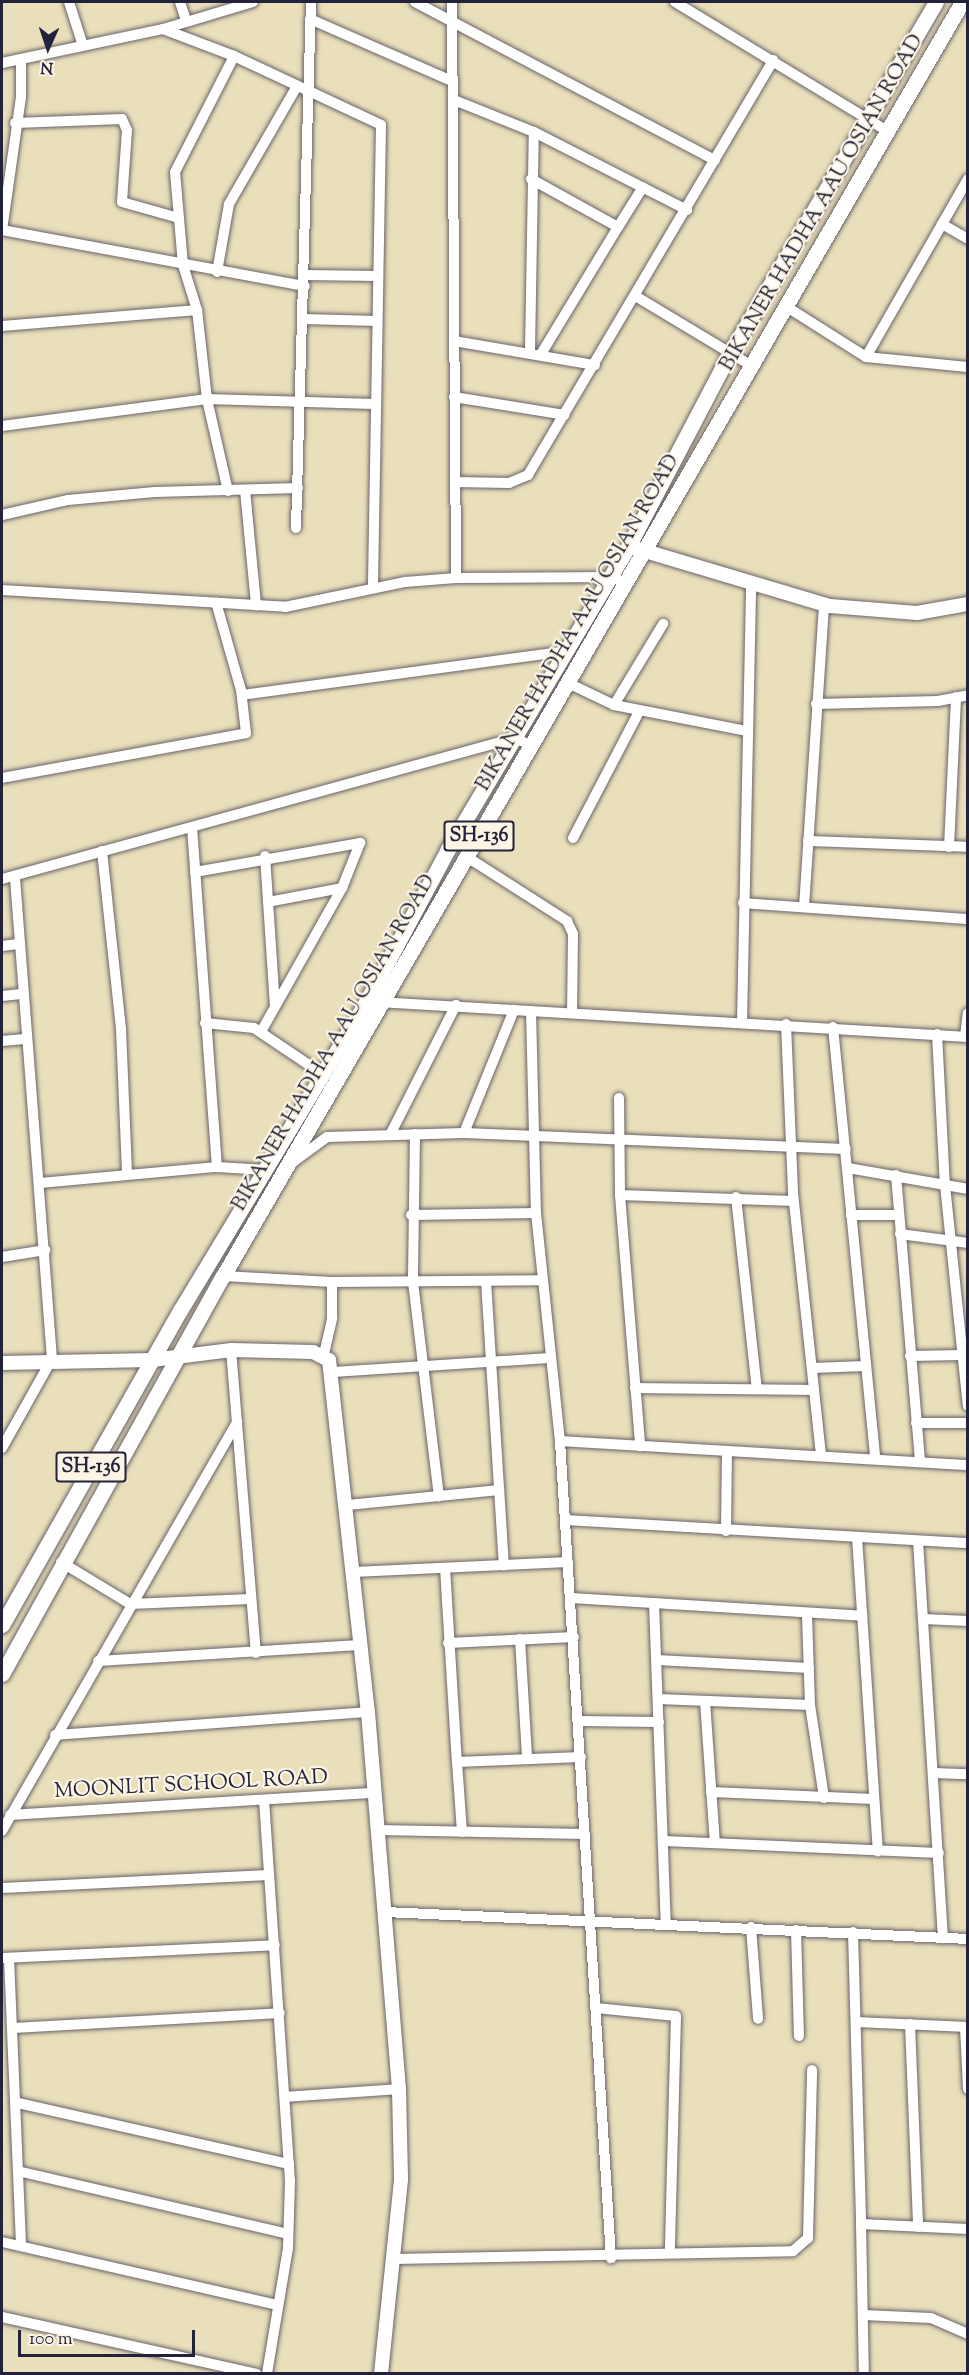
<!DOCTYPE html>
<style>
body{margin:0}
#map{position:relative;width:969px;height:2375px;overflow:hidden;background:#eadfbb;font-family:"Sorts Mill Goudy",serif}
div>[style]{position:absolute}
.roads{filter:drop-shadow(0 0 2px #686468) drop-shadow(0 0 2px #686468)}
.street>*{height:10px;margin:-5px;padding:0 5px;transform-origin:5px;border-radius:5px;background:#fff}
.secondary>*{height:14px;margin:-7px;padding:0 7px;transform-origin:7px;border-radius:7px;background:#fff}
.primary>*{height:15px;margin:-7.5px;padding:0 7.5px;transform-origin:7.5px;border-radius:7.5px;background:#fff}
span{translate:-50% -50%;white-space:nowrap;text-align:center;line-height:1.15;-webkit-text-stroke:4.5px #fcf5e5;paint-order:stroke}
.shield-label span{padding:2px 4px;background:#fcf5e5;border:2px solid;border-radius:4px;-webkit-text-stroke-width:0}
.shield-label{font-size:20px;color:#22223b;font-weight:700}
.street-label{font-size:21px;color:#22223b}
.frame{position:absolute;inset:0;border:3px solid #22223b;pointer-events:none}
.north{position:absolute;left:18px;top:18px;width:60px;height:60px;-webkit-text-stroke:4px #fcf5e5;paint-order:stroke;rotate:183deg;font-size:16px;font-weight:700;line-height:24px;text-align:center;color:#22223b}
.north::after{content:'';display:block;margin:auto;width:21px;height:27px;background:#22223b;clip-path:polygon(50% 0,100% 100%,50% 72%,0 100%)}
.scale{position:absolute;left:18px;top:2330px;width:177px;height:27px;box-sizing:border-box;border:3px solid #22223b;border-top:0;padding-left:8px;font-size:18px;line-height:21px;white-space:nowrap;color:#22223b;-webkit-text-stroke:4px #fcf5e5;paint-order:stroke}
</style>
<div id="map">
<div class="roads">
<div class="street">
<div style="left:69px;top:2px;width:46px;rotate:72.3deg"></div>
<div style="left:180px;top:2px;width:20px;rotate:72deg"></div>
<div style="left:415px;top:2px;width:339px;rotate:27.8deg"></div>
<div style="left:452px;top:2px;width:576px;rotate:89.6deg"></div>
<div style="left:675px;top:2px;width:248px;rotate:31.3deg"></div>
<div style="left:310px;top:19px;width:155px;rotate:23.6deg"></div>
<div style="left:163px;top:29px;width:76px;rotate:20.8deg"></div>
<div style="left:21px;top:59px;width:38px;rotate:90deg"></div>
<div style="left:21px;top:97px;width:134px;rotate:98.1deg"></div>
<div style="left:2px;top:230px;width:308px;rotate:10.5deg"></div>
<div style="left:2px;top:63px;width:165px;rotate:-11.9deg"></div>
<div style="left:163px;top:29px;width:94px;rotate:-16.7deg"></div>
<div style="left:454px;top:100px;width:86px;rotate:21.8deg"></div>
<div style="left:534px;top:132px;width:172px;rotate:27deg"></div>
<div style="left:15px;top:123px;width:107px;rotate:-2.1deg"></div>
<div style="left:122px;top:119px;width:12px;rotate:66deg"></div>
<div style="left:127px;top:130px;width:72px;rotate:94deg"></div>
<div style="left:122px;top:202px;width:59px;rotate:15.7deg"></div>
<div style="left:531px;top:179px;width:99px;rotate:28.9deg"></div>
<div style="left:618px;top:227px;width:149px;rotate:121.2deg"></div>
<div style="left:942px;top:224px;width:30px;rotate:30deg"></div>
<div style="left:618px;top:227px;width:47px;rotate:-58deg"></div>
<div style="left:217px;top:272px;width:69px;rotate:-80deg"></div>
<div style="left:229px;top:204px;width:134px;rotate:-60deg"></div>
<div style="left:305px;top:275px;width:73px;rotate:0.8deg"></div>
<div style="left:637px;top:297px;width:134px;rotate:31deg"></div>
<div style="left:787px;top:307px;width:93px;rotate:32.3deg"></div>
<div style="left:866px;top:357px;width:102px;rotate:5.6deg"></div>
<div style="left:304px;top:319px;width:73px;rotate:1.6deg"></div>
<div style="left:2px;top:326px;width:196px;rotate:-4.7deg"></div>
<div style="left:454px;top:341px;width:143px;rotate:9.7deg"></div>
<div style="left:530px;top:351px;width:219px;rotate:-89deg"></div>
<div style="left:866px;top:357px;width:205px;rotate:-60.2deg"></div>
<div style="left:454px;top:397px;width:112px;rotate:9.2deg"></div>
<div style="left:2px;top:426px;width:207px;rotate:-7.5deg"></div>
<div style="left:207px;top:399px;width:167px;rotate:1.7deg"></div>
<div style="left:455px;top:482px;width:54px;rotate:1.1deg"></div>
<div style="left:509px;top:483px;width:21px;rotate:-23deg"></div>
<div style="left:528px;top:475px;width:482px;rotate:-59.4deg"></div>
<div style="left:245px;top:490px;width:116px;rotate:84.5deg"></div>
<div style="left:228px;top:491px;width:94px;rotate:-102.9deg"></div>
<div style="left:207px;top:399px;width:90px;rotate:-96.4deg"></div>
<div style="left:197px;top:310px;width:47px;rotate:-107.3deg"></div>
<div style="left:183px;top:265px;width:93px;rotate:-94.9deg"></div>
<div style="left:175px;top:172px;width:130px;rotate:-63deg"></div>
<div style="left:234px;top:56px;width:162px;rotate:25.1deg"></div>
<div style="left:381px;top:125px;width:463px;rotate:91deg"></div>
<div style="left:2px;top:515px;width:68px;rotate:-12.8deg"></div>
<div style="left:68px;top:500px;width:87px;rotate:-5.3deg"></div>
<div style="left:155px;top:492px;width:143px;rotate:-1.6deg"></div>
<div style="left:296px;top:528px;width:526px;rotate:-88.37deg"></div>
<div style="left:2px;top:590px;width:284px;rotate:3.4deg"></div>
<div style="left:285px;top:607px;width:123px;rotate:-11.8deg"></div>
<div style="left:405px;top:582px;width:51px;rotate:-4.5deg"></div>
<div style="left:456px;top:578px;width:155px;rotate:-0.4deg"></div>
<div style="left:611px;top:577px;width:17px;rotate:21deg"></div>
<div style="left:568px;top:683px;width:51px;rotate:25.6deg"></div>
<div style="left:614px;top:705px;width:136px;rotate:11.1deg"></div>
<div style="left:242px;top:695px;width:328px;rotate:-7.7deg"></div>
<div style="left:816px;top:704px;width:122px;rotate:-1.4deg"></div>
<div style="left:938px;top:701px;width:31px;rotate:-11deg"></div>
<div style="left:614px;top:705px;width:95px;rotate:-58.8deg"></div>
<div style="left:2px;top:778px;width:248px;rotate:-10.4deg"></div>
<div style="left:246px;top:733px;width:43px;rotate:-96.6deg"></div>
<div style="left:241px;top:690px;width:91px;rotate:-105.9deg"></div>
<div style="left:192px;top:827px;width:341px;rotate:85.8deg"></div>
<div style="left:573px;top:838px;width:144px;rotate:-62.4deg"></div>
<div style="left:808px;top:841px;width:160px;rotate:2.1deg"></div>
<div style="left:949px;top:847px;width:150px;rotate:-87.3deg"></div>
<div style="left:102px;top:851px;width:179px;rotate:83.9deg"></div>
<div style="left:121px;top:1029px;width:144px;rotate:87.6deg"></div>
<div style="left:265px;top:856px;width:149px;rotate:86.2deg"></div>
<div style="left:467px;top:857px;width:119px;rotate:32.6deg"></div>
<div style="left:567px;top:921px;width:14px;rotate:65deg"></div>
<div style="left:573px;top:934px;width:79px;rotate:90.7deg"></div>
<div style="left:195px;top:872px;width:168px;rotate:-10deg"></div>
<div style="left:360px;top:843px;width:48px;rotate:111.8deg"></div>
<div style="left:342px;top:888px;width:165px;rotate:119.4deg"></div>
<div style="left:2px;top:879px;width:532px;rotate:-15.37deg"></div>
<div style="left:515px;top:738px;width:19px;rotate:25deg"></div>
<div style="left:268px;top:902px;width:75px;rotate:-10.7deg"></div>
<div style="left:743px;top:903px;width:226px;rotate:4.1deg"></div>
<div style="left:804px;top:907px;width:303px;rotate:-86.2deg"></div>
<div style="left:2px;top:946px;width:16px;rotate:-7deg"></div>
<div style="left:2px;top:996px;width:19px;rotate:-6deg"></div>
<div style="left:378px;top:1002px;width:591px;rotate:3.39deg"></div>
<div style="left:531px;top:1011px;width:202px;rotate:88.6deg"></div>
<div style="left:536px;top:1213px;width:229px;rotate:84deg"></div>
<div style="left:560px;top:1441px;width:819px;rotate:86.43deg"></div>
<div style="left:742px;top:1022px;width:436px;rotate:-88.8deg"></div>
<div style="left:205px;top:1023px;width:49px;rotate:5.8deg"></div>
<div style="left:254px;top:1028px;width:84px;rotate:33.9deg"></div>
<div style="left:786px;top:1024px;width:169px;rotate:87.6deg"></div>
<div style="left:793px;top:1193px;width:264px;rotate:83.9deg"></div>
<div style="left:833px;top:1027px;width:434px;rotate:84.4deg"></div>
<div style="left:937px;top:1034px;width:151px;rotate:87deg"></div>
<div style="left:945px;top:1185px;width:222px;rotate:84.1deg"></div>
<div style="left:965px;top:1036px;width:23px;rotate:-83deg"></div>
<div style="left:2px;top:1041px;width:25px;rotate:-5deg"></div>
<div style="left:619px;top:1098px;width:97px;rotate:89.4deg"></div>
<div style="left:620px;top:1195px;width:252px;rotate:85.4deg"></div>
<div style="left:464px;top:1133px;width:133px;rotate:-67.9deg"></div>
<div style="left:415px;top:1134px;width:148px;rotate:90.8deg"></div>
<div style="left:413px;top:1282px;width:216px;rotate:83.1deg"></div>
<div style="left:390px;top:1135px;width:146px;rotate:-63.1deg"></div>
<div style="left:289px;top:1165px;width:47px;rotate:-36.4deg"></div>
<div style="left:327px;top:1137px;width:137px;rotate:-1.7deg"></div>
<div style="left:464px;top:1133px;width:382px;rotate:2.4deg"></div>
<div style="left:848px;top:1168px;width:122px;rotate:9.9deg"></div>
<div style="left:896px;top:1175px;width:288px;rotate:85.2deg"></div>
<div style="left:40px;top:1183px;width:178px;rotate:-5.2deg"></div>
<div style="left:217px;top:1167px;width:49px;rotate:3.5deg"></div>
<div style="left:620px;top:1195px;width:174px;rotate:2deg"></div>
<div style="left:736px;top:1197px;width:193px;rotate:83.8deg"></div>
<div style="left:411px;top:1215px;width:125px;rotate:-0.9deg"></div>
<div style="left:851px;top:1215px;width:47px"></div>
<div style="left:900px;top:1234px;width:69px;rotate:7.5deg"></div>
<div style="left:2px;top:1257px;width:44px;rotate:-9.2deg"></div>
<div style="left:223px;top:1276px;width:109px;rotate:3.2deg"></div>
<div style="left:332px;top:1282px;width:211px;rotate:-0.5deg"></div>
<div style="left:486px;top:1281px;width:285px;rotate:86.4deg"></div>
<div style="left:231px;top:1350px;width:304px;rotate:85.3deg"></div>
<div style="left:324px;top:1354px;width:37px;rotate:-77deg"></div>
<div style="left:332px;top:1318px;width:36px;rotate:-90deg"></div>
<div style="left:910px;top:1356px;width:52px;rotate:-1.1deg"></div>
<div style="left:812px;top:1368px;width:53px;rotate:-2.2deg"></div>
<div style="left:333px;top:1372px;width:217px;rotate:-3.7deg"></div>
<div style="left:635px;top:1388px;width:179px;rotate:0.6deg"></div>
<div style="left:916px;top:1423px;width:52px"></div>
<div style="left:560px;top:1441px;width:409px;rotate:3.4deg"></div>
<div style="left:2px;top:1448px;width:102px;rotate:-60.7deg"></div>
<div style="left:52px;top:1359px;width:484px;rotate:-94.4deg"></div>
<div style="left:348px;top:1505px;width:152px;rotate:-5.7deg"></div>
<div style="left:566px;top:1520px;width:403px;rotate:3.3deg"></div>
<div style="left:726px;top:1531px;width:80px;rotate:-89.3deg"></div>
<div style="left:857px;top:1537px;width:315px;rotate:86.2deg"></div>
<div style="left:918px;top:1541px;width:398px;rotate:86.4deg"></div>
<div style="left:61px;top:1562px;width:81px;rotate:31.3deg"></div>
<div style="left:130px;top:1604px;width:121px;rotate:-2.4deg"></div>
<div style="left:445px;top:1568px;width:194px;rotate:86.5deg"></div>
<div style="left:457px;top:1762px;width:124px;rotate:-2.3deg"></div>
<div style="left:353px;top:1572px;width:215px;rotate:-2.7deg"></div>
<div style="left:571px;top:1598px;width:292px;rotate:3.5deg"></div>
<div style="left:654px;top:1603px;width:320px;rotate:87.9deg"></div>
<div style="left:807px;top:1615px;width:90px;rotate:88.1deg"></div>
<div style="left:810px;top:1705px;width:94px;rotate:81.4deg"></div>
<div style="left:923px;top:1619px;width:45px;rotate:2.5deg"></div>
<div style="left:520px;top:1639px;width:119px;rotate:86.6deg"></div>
<div style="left:448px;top:1643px;width:126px;rotate:-2.7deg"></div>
<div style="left:657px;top:1660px;width:152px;rotate:3deg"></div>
<div style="left:98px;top:1661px;width:262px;rotate:-3.5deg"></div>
<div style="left:658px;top:1699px;width:152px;rotate:2.3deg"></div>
<div style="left:705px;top:1701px;width:142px;rotate:86deg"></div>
<div style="left:579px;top:1721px;width:80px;rotate:0.7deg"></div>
<div style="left:55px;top:1735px;width:314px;rotate:-4.2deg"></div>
<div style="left:457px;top:1762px;width:70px;rotate:85.9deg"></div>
<div style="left:934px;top:1773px;width:34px;rotate:2deg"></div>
<div style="left:711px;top:1792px;width:163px;rotate:2.5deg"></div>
<div style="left:264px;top:1800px;width:382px;rotate:86.1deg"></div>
<div style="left:290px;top:2181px;width:67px;rotate:91.7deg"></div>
<div style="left:288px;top:2248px;width:128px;rotate:99.5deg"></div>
<div style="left:10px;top:1815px;width:364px;rotate:-3.5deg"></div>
<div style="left:377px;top:1830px;width:208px;rotate:1.1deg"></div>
<div style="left:2px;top:1831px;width:472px;rotate:-60.1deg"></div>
<div style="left:664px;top:1841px;width:275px;rotate:2.5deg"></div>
<div style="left:2px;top:1888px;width:267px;rotate:-2.8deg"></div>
<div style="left:385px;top:1912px;width:584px;rotate:2.65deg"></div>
<div style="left:751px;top:1927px;width:92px;rotate:85.6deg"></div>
<div style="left:796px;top:1930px;width:106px;rotate:88.4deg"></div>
<div style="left:853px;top:1932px;width:292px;rotate:88.4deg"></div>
<div style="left:861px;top:2224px;width:107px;rotate:2.7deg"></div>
<div style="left:2px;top:1958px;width:273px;rotate:-2.7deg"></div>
<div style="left:9px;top:1958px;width:288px;rotate:87.6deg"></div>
<div style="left:596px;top:2008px;width:80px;rotate:5.7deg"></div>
<div style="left:676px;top:2016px;width:236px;rotate:91.5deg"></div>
<div style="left:856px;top:2022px;width:112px;rotate:2.6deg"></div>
<div style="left:910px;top:2024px;width:203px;rotate:87.7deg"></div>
<div style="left:965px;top:2027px;width:62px;rotate:87.2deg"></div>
<div style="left:14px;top:2028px;width:266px;rotate:-3.2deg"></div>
<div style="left:285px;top:2097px;width:114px;rotate:-4deg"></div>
<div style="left:18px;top:2103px;width:278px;rotate:12.7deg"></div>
<div style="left:22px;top:2172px;width:273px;rotate:13.1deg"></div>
<div style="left:861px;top:2224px;width:150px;rotate:88.9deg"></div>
<div style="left:2px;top:2242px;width:283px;rotate:12.9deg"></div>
<div style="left:394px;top:2259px;width:399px;rotate:-1.1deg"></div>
<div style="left:793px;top:2251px;width:20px;rotate:-41deg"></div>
<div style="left:808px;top:2238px;width:168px;rotate:-88.6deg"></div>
<div style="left:863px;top:2315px;width:68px;rotate:2.5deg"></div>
<div style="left:931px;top:2318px;width:40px;rotate:23.4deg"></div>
<div style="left:2px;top:2317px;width:261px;rotate:12.6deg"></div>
</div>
<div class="secondary">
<div style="left:635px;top:548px;width:203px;rotate:16.6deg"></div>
<div style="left:830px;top:606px;width:87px;rotate:4.6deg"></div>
<div style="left:917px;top:613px;width:52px;rotate:-10deg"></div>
<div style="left:2px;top:1363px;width:150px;rotate:-1.1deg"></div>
<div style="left:152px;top:1360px;width:80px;rotate:-7.2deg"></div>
<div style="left:231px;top:1350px;width:82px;rotate:1.4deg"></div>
<div style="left:313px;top:1352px;width:18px;rotate:27deg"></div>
<div style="left:329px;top:1360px;width:354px;rotate:83.7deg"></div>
<div style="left:368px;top:1712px;width:378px;rotate:85.3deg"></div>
<div style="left:399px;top:2089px;width:91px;rotate:88.7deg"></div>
<div style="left:401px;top:2180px;width:195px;rotate:95.9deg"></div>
</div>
<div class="primary">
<div style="left:2px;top:1625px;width:363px;rotate:-60.5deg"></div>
<div style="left:181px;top:1309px;width:356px;rotate:-58.9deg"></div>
<div style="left:365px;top:1004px;width:176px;rotate:-61.8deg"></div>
<div style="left:448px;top:849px;width:354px;rotate:-59.2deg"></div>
<div style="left:629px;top:545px;width:217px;rotate:-62.3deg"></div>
<div style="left:730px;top:353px;width:407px;rotate:-59.6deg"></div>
<div style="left:2px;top:1674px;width:455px;rotate:-61deg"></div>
<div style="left:223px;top:1276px;width:1473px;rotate:-59.88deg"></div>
</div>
</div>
<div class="shield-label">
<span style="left:479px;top:836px">SH-136</span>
<span style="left:91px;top:1467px">SH-136</span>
</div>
<div class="street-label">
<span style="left:822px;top:203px;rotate:-60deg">BIKANER HADHA AAU OSIAN ROAD</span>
<span style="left:578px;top:623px;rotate:-60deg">BIKANER HADHA AAU OSIAN ROAD</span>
<span style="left:334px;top:1043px;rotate:-60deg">BIKANER HADHA AAU OSIAN ROAD</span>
<span style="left:191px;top:1785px;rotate:-3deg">MOONLIT SCHOOL ROAD</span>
</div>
<div class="frame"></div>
<div class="north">N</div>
<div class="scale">100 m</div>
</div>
